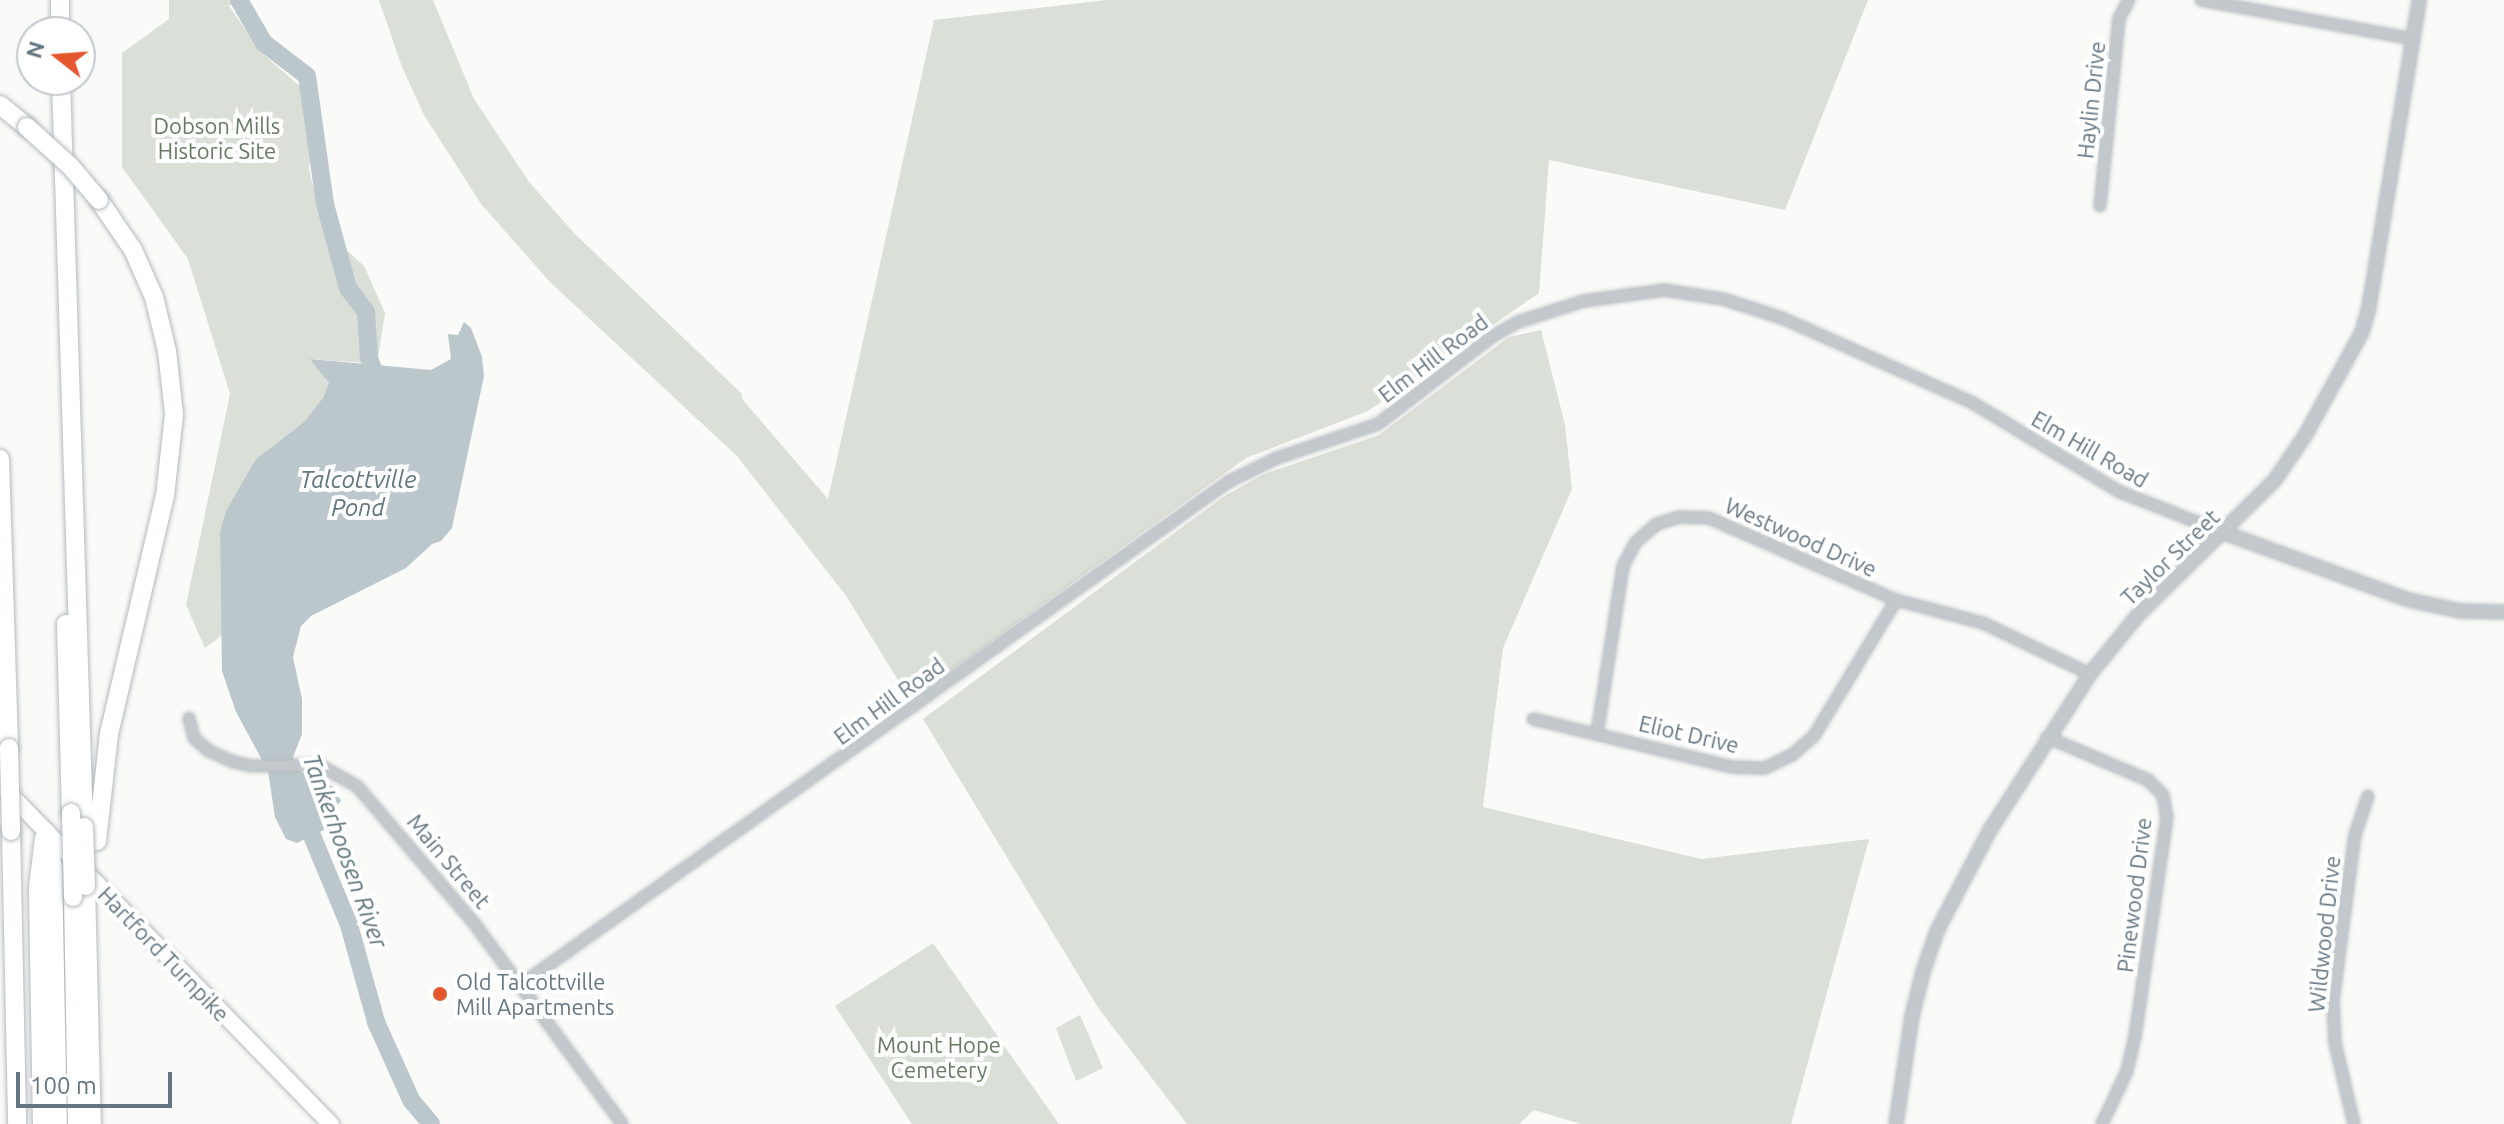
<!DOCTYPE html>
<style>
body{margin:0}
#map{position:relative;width:2504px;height:1124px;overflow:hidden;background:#fafaf8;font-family:Ubuntu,sans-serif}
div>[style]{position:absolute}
.green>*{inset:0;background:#dadfd7}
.water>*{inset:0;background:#bbc7cb}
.river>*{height:18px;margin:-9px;padding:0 9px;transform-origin:9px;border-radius:9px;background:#bbc7cb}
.roads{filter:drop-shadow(0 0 2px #b5babe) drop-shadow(0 0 2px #b5babe)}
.minor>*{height:10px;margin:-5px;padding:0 5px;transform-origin:5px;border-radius:5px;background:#c3c8cc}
.tertiary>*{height:12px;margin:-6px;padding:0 6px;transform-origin:6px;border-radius:6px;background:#c3c8cc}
.primary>*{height:16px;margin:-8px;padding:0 8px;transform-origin:8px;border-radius:8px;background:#fff}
.motorway>*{height:18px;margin:-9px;padding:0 9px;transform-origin:9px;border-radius:9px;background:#fff}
.bridges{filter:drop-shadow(0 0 2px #b4b9bd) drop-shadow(0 0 2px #b4b9bd)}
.motorway-bridge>*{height:18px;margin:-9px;padding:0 9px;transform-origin:9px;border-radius:9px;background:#fff}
.dots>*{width:22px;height:22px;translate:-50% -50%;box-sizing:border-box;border:4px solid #fff;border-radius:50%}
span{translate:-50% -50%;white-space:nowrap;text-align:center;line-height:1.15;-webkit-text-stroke:8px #fff;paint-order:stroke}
.street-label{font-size:22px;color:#657683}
.park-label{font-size:22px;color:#687a64}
.poi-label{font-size:22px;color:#657683}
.left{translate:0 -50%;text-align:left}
.water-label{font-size:24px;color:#60757c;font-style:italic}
.north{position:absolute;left:16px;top:16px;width:80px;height:80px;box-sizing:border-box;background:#fff;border:2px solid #c1c8cd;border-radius:50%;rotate:287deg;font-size:22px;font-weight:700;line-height:32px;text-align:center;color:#657683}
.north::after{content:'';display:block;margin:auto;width:28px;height:36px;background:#e4572e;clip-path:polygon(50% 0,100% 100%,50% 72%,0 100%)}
.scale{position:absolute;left:16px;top:1072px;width:156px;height:36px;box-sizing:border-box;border:4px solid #657683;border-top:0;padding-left:10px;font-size:24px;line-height:28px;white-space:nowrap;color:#657683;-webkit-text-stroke:6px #fff;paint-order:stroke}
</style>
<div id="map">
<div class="green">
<div style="clip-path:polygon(169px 0,237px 0,229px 6px,262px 53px,303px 89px,312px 133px,309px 169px,323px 229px,364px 266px,385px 313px,377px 364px,311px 359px,329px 383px,323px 399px,304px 422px,256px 459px,220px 532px,224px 634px,205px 648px,186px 605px,230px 394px,188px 259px,122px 167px,122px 53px,169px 19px)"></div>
<div style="clip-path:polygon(379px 0,433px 0,474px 99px,529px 182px,575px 234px,742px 394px,742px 399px,828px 499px,934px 20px,1107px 0,1868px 0,1785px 210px,1549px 160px,1539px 293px,1368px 411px,1246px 458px,910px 700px,847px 597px,737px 456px,551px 283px,481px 204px,424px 115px,402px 67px)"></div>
<div style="clip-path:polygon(1541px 330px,1565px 425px,1572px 489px,1503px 648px,1483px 807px,1701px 859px,1869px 839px,1791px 1124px,1581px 1124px,1534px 1110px,1519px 1124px,1187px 1124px,1099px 1009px,923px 719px,1223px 497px,1264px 474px,1379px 435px,1509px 337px)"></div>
<div style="clip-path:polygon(933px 943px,1007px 1050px,1059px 1124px,912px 1124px,835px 1006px)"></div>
<div style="clip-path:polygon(1080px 1015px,1103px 1068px,1076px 1081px,1056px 1028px)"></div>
</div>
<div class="water">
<div style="clip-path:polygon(464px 322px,471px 328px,482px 357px,484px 376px,452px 528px,441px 541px,432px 544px,406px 568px,311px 616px,301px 626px,293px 657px,302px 699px,302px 734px,293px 757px,295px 769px,332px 786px,341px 801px,328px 814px,330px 827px,297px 843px,286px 839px,275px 817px,268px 771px,236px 712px,222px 671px,220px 532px,226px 511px,256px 459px,304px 422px,323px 398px,329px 383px,310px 359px,431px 370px,451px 359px,448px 334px,458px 335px)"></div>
</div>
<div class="river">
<div style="left:239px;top:0;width:50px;rotate:59.8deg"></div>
<div style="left:264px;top:43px;width:54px;rotate:37.5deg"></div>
<div style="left:307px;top:76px;width:129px;rotate:82deg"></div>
<div style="left:325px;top:204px;width:87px;rotate:74.7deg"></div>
<div style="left:348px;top:288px;width:30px;rotate:53deg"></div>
<div style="left:366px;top:312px;width:46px;rotate:86.3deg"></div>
<div style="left:369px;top:358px;width:29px;rotate:70deg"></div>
<div style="left:303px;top:814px;width:120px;rotate:67.5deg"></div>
<div style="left:349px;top:925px;width:101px;rotate:74.4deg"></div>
<div style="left:376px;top:1022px;width:85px;rotate:65.8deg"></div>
<div style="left:411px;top:1100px;width:31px;rotate:50deg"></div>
</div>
<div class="roads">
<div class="minor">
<div style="left:2201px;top:0;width:216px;rotate:10.4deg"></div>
<div style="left:2100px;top:206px;width:189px;rotate:-84.2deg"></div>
<div style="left:2119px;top:18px;width:21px;rotate:-61deg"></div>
<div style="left:189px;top:718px;width:21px;rotate:76deg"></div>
<div style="left:194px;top:738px;width:20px;rotate:41deg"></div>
<div style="left:209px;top:751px;width:27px;rotate:24deg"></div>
<div style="left:234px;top:762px;width:18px;rotate:13deg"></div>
<div style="left:252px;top:766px;width:67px;rotate:-0.9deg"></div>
<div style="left:319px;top:765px;width:43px;rotate:28.9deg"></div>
<div style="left:357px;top:786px;width:180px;rotate:49.5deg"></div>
<div style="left:474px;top:923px;width:250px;rotate:53.6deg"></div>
<div style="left:1533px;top:719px;width:204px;rotate:13.6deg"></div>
<div style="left:1731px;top:767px;width:34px;rotate:2deg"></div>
<div style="left:1765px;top:768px;width:30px;rotate:-26deg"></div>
<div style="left:1792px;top:755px;width:29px;rotate:-41deg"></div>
<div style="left:1814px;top:736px;width:159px;rotate:-58.9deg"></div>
<div style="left:1597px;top:734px;width:170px;rotate:-81.2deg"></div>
<div style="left:1623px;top:566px;width:27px;rotate:-62deg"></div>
<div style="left:1636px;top:542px;width:28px;rotate:-41deg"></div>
<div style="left:1657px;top:524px;width:23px;rotate:-18deg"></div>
<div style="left:1679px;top:517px;width:30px;rotate:2deg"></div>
<div style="left:1709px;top:518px;width:204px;rotate:23.7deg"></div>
<div style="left:1896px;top:600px;width:90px;rotate:14.8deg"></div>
<div style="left:1983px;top:623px;width:119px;rotate:25.5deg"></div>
<div style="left:2047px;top:737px;width:110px;rotate:23.1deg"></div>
<div style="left:2148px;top:780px;width:21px;rotate:45deg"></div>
<div style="left:2163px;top:795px;width:22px;rotate:80deg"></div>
<div style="left:2167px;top:817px;width:221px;rotate:98.3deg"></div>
<div style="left:2135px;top:1036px;width:36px;rotate:103deg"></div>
<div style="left:2127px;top:1071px;width:59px;rotate:115.3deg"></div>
<div style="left:519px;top:986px;width:870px;rotate:-35.41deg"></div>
<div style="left:1228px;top:482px;width:55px;rotate:-26.1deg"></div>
<div style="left:1277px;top:458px;width:107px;rotate:-18.6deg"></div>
<div style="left:1378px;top:424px;width:141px;rotate:-37.5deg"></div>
<div style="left:1490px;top:338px;width:32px;rotate:-30deg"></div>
<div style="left:1518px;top:322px;width:69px;rotate:-17.7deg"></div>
<div style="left:1584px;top:301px;width:81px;rotate:-7.8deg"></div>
<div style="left:1664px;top:290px;width:60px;rotate:8.7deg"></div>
<div style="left:1723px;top:299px;width:62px;rotate:17.9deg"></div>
<div style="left:1782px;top:318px;width:209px;rotate:24deg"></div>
<div style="left:1973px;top:403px;width:172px;rotate:31.2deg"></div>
<div style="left:2120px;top:492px;width:110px;rotate:21.4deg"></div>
<div style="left:2354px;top:1124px;width:83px;rotate:-103.2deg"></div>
<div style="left:2335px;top:1043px;width:42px;rotate:-92.7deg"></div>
<div style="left:2333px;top:1001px;width:167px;rotate:-82.5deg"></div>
<div style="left:2355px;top:835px;width:41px;rotate:-71.6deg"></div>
</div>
<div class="tertiary">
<div style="left:2222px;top:532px;width:199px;rotate:20deg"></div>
<div style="left:2409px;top:600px;width:52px;rotate:12.2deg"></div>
<div style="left:2460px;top:611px;width:44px;rotate:1.3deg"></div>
<div style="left:1896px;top:1124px;width:109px;rotate:-81.6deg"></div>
<div style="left:1912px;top:1016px;width:45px;rotate:-76deg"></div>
<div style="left:1923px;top:972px;width:43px;rotate:-71.1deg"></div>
<div style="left:1937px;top:931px;width:114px;rotate:-62.3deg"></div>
<div style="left:1990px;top:830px;width:185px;rotate:-57.3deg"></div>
<div style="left:2090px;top:674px;width:76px;rotate:-50.9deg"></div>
<div style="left:2138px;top:615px;width:192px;rotate:-44.6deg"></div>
<div style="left:2275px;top:480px;width:55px;rotate:-56deg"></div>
<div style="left:2306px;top:434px;width:116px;rotate:-61.2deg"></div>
<div style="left:2362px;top:332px;width:26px;rotate:-74deg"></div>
<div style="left:2369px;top:307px;width:311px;rotate:-80.7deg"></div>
</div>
<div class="primary">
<div style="left:0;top:784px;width:475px;rotate:45.8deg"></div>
</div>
<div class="motorway">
<div style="left:60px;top:0;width:32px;rotate:90deg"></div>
<div style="left:61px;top:80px;width:747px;rotate:88.24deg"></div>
<div style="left:0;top:105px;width:35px;rotate:39deg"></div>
<div style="left:0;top:459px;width:289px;rotate:88.2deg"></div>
<div style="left:66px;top:624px;width:189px;rotate:88.5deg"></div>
<div style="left:11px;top:831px;width:293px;rotate:88.8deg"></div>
<div style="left:46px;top:832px;width:37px;rotate:79deg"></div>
<div style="left:53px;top:868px;width:256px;rotate:88.9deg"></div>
<div style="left:97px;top:841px;width:108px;rotate:-83.6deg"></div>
<div style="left:109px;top:734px;width:244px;rotate:-76.8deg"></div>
<div style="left:165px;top:496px;width:82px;rotate:-83.7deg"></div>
<div style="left:174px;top:414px;width:63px;rotate:-96.3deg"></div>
<div style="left:167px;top:351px;width:56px;rotate:-103.5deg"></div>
<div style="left:154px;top:297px;width:51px;rotate:-114.1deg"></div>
<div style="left:133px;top:250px;width:60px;rotate:-124.2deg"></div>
<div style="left:86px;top:886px;width:238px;rotate:88.6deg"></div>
<div style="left:73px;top:897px;width:227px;rotate:89deg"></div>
<div style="left:42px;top:1124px;width:237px;rotate:-91deg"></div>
<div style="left:38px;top:887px;width:49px;rotate:-83deg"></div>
</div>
</div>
<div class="bridges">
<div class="motorway-bridge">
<div style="left:27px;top:127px;width:59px;rotate:42.3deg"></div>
<div style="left:71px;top:167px;width:43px;rotate:49.7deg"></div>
<div style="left:9px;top:748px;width:83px;rotate:88.6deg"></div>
<div style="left:71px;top:813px;width:84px;rotate:88.6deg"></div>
<div style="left:84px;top:827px;width:59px;rotate:88.1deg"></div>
</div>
</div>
<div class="dots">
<div style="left:440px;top:994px;background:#e4572e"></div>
</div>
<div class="street-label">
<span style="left:2091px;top:100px;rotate:-84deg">Haylin Drive</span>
<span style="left:1433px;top:358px;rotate:-37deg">Elm Hill Road</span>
<span style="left:2090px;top:449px;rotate:30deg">Elm Hill Road</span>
<span style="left:1801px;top:537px;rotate:24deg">Westwood Drive</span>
<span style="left:2170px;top:557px;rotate:-44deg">Taylor Street</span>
<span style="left:889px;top:701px;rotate:-36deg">Elm Hill Road</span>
<span style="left:1689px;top:734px;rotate:13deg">Eliot Drive</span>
<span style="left:449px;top:861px;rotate:50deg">Main Street</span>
<span style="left:2134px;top:895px;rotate:-83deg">Pinewood Drive</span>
<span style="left:2324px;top:934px;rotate:-84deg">Wildwood Drive</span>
<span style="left:164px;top:954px;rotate:46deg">Hartford Turnpike</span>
</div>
<div class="park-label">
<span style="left:217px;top:138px">Dobson Mills<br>Historic Site</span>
<span style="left:939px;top:1057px">Mount Hope<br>Cemetery</span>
</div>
<div class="poi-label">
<span class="left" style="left:456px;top:994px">Old Talcottville<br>Mill Apartments</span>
</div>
<div class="water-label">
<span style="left:358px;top:494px">Talcottville<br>Pond</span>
<span style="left:345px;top:851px;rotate:70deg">Tankerhoosen River</span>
</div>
<div class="north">N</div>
<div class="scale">100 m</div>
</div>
